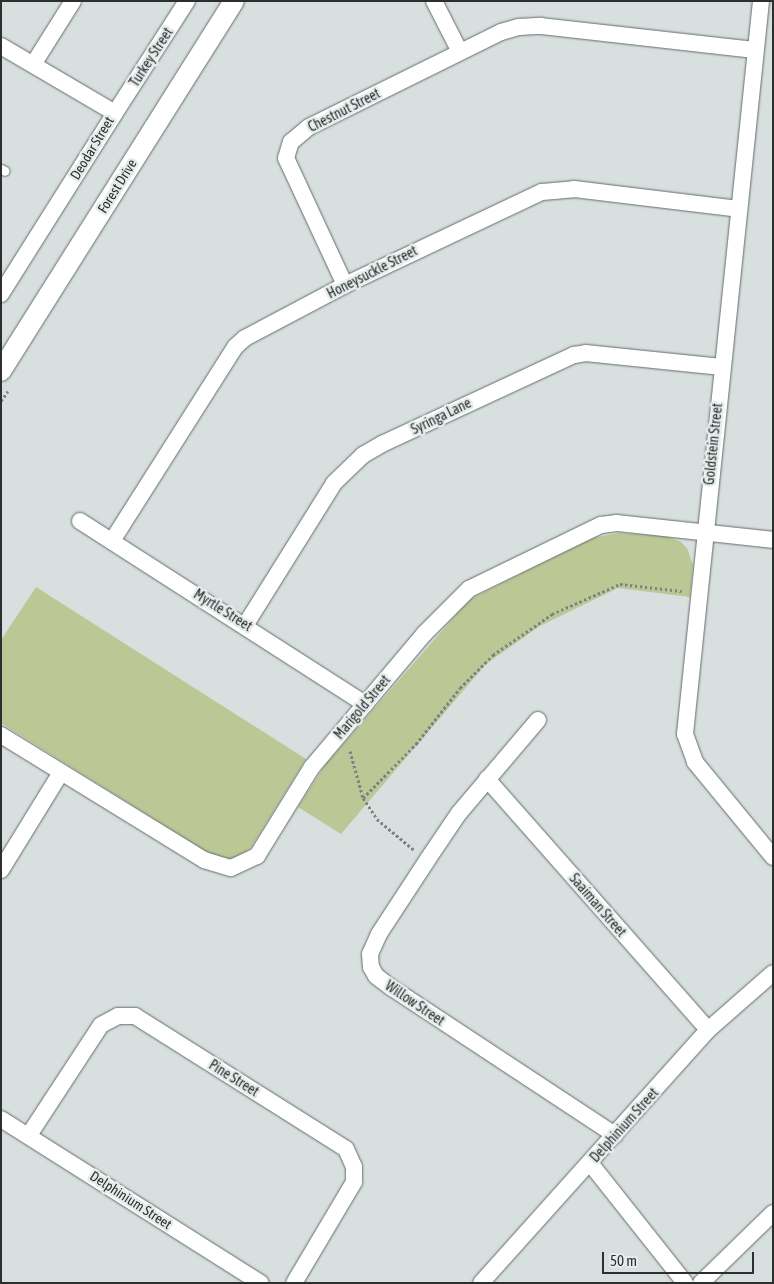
<!DOCTYPE html>
<style>
body{margin:0}
#map{position:relative;width:774px;height:1284px;overflow:hidden;background:#d7e0df;font-family:"Asap Condensed",sans-serif}
div>[style]{position:absolute}
.green>*{inset:0;background:#bbc795}
.path>*{height:3px;margin-top:-1.5px;transform-origin:0;background:repeating-linear-gradient(90deg,#7d8382 0 2.5px,transparent 0 5px)}
.roads{filter:drop-shadow(0 0 1px #646c6a) drop-shadow(0 0 1px #646c6a)}
.service>*{height:9px;margin:-4.5px;padding:0 4.5px;transform-origin:4.5px;border-radius:4.5px;background:#fff}
.minor>*{height:16px;margin:-8px;padding:0 8px;transform-origin:8px;border-radius:8px;background:#fff}
.tertiary>*{height:20px;margin:-10px;padding:0 10px;transform-origin:10px;border-radius:10px;background:#fff}
span{translate:-50% -50%;white-space:nowrap;text-align:center;line-height:1.15;-webkit-text-stroke:5px #e5edec;paint-order:stroke}
.street-label{font-size:14px;color:#2c2f2e}
.frame{position:absolute;inset:0;border:2px solid #2c2f2e;pointer-events:none}
.scale{position:absolute;left:602px;top:1252px;width:152px;height:22px;box-sizing:border-box;border:2px solid #2c2f2e;border-top:0;padding-left:6px;font-size:15px;line-height:18px;white-space:nowrap;color:#2c2f2e;-webkit-text-stroke:4px #e5edec;paint-order:stroke}
</style>
<div id="map">
<div class="green">
<div style="clip-path:polygon(619px 533px,666px 536px,681px 542px,687px 548px,693px 565px,690px 597px,618px 588px,540px 626px,486px 664px,341px 834px,298px 807px,325px 765px,469px 600px,592px 538px)"></div>
<div style="clip-path:polygon(36px 587px,306px 759px,252px 846px,243px 855px,229px 860px,213px 856px,1px 723px,1px 640px)"></div>
</div>
<div class="path">
<div style="left:1px;top:401px;width:12px;rotate:-55deg"></div>
<div style="left:350px;top:751px;width:49px;rotate:74.5deg"></div>
<div style="left:363px;top:798px;width:25px;rotate:56deg"></div>
<div style="left:377px;top:819px;width:48px;rotate:40deg"></div>
<div style="left:363px;top:798px;width:76px;rotate:-45.5deg"></div>
<div style="left:416px;top:744px;width:71px;rotate:-51.8deg"></div>
<div style="left:460px;top:688px;width:47px;rotate:-45deg"></div>
<div style="left:493px;top:655px;width:72px;rotate:-34.8deg"></div>
<div style="left:552px;top:614px;width:74px;rotate:-23.8deg"></div>
<div style="left:620px;top:584px;width:62px;rotate:6.4deg"></div>
</div>
<div class="roads">
<div class="service">
<div style="left:1px;top:169px;width:4px;rotate:27deg"></div>
</div>
<div class="minor">
<div style="left:434px;top:1px;width:57px;rotate:63deg"></div>
<div style="left:761px;top:1px;width:737px;rotate:95.92deg"></div>
<div style="left:685px;top:734px;width:30px;rotate:70deg"></div>
<div style="left:695px;top:762px;width:123px;rotate:50.6deg"></div>
<div style="left:1px;top:46px;width:132px;rotate:30.4deg"></div>
<div style="left:115px;top:113px;width:214px;rotate:122.2deg"></div>
<div style="left:34px;top:63px;width:73px;rotate:-57.8deg"></div>
<div style="left:115px;top:113px;width:133px;rotate:-57.3deg"></div>
<div style="left:345px;top:285px;width:140px;rotate:-114.9deg"></div>
<div style="left:286px;top:158px;width:17px;rotate:-73deg"></div>
<div style="left:291px;top:142px;width:23px;rotate:-40deg"></div>
<div style="left:309px;top:127px;width:214px;rotate:-26.3deg"></div>
<div style="left:501px;top:32px;width:19px;rotate:-16deg"></div>
<div style="left:519px;top:27px;width:22px;rotate:-3deg"></div>
<div style="left:541px;top:26px;width:216px;rotate:6.4deg"></div>
<div style="left:80px;top:521px;width:339px;rotate:32.7deg"></div>
<div style="left:112px;top:541px;width:230px;rotate:-57.6deg"></div>
<div style="left:235px;top:347px;width:13px;rotate:-42deg"></div>
<div style="left:245px;top:338px;width:113px;rotate:-27.9deg"></div>
<div style="left:345px;top:285px;width:218px;rotate:-25.3deg"></div>
<div style="left:542px;top:192px;width:32px;rotate:-5deg"></div>
<div style="left:574px;top:189px;width:166px;rotate:6.9deg"></div>
<div style="left:246px;top:624px;width:166px;rotate:-58deg"></div>
<div style="left:334px;top:483px;width:40px;rotate:-44deg"></div>
<div style="left:363px;top:455px;width:22px;rotate:-30deg"></div>
<div style="left:382px;top:444px;width:212px;rotate:-24.9deg"></div>
<div style="left:574px;top:355px;width:12px;rotate:-9deg"></div>
<div style="left:586px;top:353px;width:136px;rotate:5.9deg"></div>
<div style="left:538px;top:720px;width:122px;rotate:130.3deg"></div>
<div style="left:459px;top:813px;width:55px;rotate:124deg"></div>
<div style="left:428px;top:859px;width:90px;rotate:123.2deg"></div>
<div style="left:379px;top:934px;width:22px;rotate:114deg"></div>
<div style="left:370px;top:954px;width:13px;rotate:86deg"></div>
<div style="left:371px;top:967px;width:10px;rotate:61deg"></div>
<div style="left:376px;top:976px;width:20px;rotate:37deg"></div>
<div style="left:392px;top:988px;width:267px;rotate:33.4deg"></div>
<div style="left:1px;top:735px;width:238px;rotate:31.6deg"></div>
<div style="left:204px;top:860px;width:28px;rotate:17deg"></div>
<div style="left:231px;top:868px;width:29px;rotate:-25deg"></div>
<div style="left:257px;top:856px;width:105px;rotate:-58.3deg"></div>
<div style="left:312px;top:767px;width:174px;rotate:-49.9deg"></div>
<div style="left:424px;top:634px;width:64px;rotate:-45deg"></div>
<div style="left:469px;top:589px;width:147px;rotate:-25.9deg"></div>
<div style="left:601px;top:525px;width:16px;rotate:-7deg"></div>
<div style="left:617px;top:523px;width:157px;rotate:6.2deg"></div>
<div style="left:487px;top:779px;width:334px;rotate:48.6deg"></div>
<div style="left:1px;top:870px;width:113px;rotate:-58.4deg"></div>
<div style="left:1px;top:1119px;width:307px;rotate:32.3deg"></div>
<div style="left:29px;top:1135px;width:131px;rotate:-56.8deg"></div>
<div style="left:101px;top:1025px;width:19px;rotate:-28deg"></div>
<div style="left:118px;top:1016px;width:17px"></div>
<div style="left:135px;top:1016px;width:249px;rotate:32.2deg"></div>
<div style="left:346px;top:1149px;width:20px;rotate:66deg"></div>
<div style="left:354px;top:1167px;width:15px;rotate:90deg"></div>
<div style="left:354px;top:1182px;width:117px;rotate:120.7deg"></div>
<div style="left:590px;top:1163px;width:153px;rotate:51.6deg"></div>
<div style="left:481px;top:1283px;width:340px;rotate:-48.1deg"></div>
<div style="left:708px;top:1030px;width:86px;rotate:-41.2deg"></div>
<div style="left:701px;top:1283px;width:100px;rotate:-44.2deg"></div>
</div>
<div class="tertiary">
<div style="left:1px;top:371px;width:437px;rotate:-57.8deg"></div>
</div>
</div>
<div class="street-label">
<span style="left:151px;top:57px;rotate:-57deg">Turkey Street</span>
<span style="left:344px;top:110px;rotate:-27deg">Chestnut Street</span>
<span style="left:92px;top:148px;rotate:-59deg">Deodar Street</span>
<span style="left:117px;top:186px;rotate:-58deg">Forest Drive</span>
<span style="left:372px;top:272px;rotate:-27deg">Honeysuckle Street</span>
<span style="left:441px;top:416px;rotate:-26deg">Syringa Lane</span>
<span style="left:713px;top:444px;rotate:-84deg">Goldstein Street</span>
<span style="left:223px;top:610px;rotate:32deg">Myrtle Street</span>
<span style="left:362px;top:707px;rotate:-50deg">Marigold Street</span>
<span style="left:598px;top:905px;rotate:49deg">Saaiman Street</span>
<span style="left:415px;top:1003px;rotate:34deg">Willow Street</span>
<span style="left:234px;top:1078px;rotate:32deg">Pine Street</span>
<span style="left:624px;top:1125px;rotate:-48deg">Delphinium Street</span>
<span style="left:131px;top:1200px;rotate:33deg">Delphinium Street</span>
</div>
<div class="frame"></div>
<div class="scale">50 m</div>
</div>
